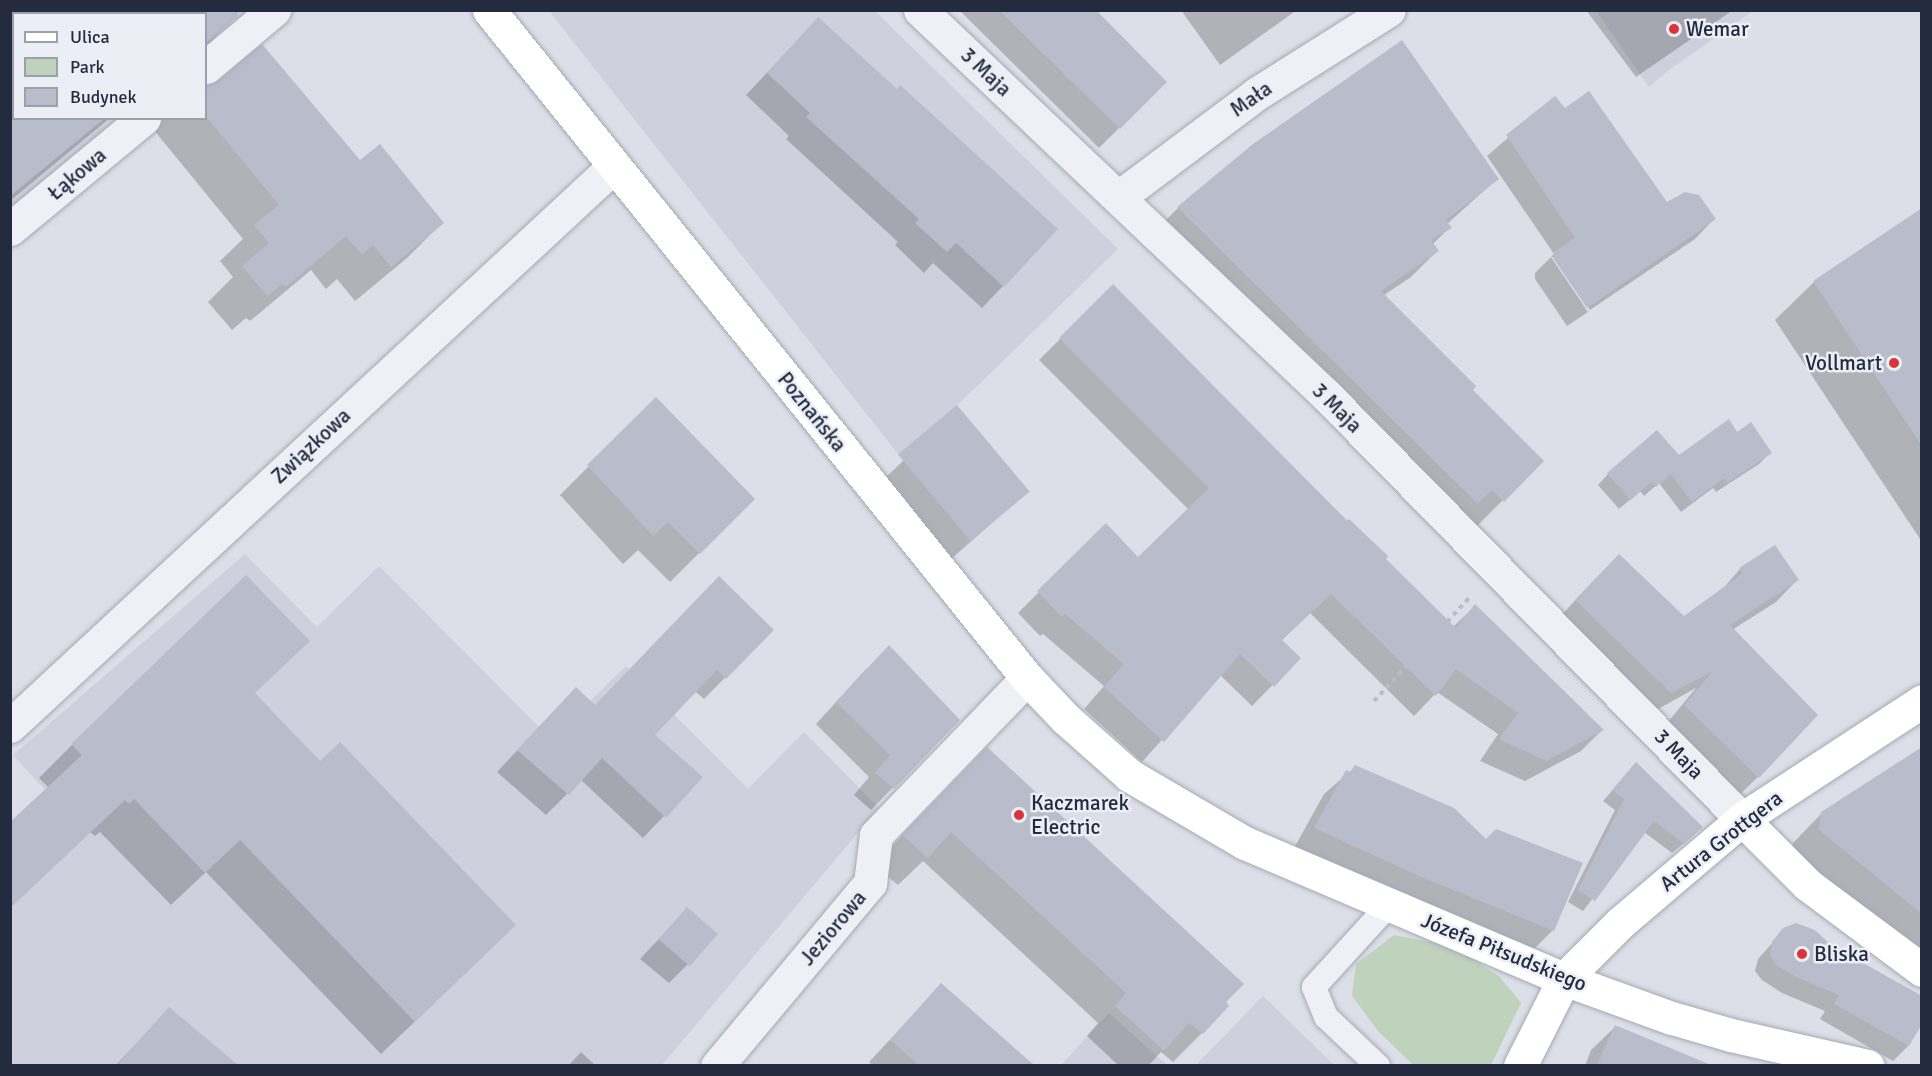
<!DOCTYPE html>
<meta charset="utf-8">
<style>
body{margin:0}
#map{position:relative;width:1932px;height:1076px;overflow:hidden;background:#dcdfe7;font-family:Signika,sans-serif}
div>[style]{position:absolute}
.built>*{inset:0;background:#ced1dd}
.green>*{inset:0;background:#bfd2bc}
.shadow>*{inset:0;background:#0003}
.building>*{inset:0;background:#b9bdcb;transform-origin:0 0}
.path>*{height:4px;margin-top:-2px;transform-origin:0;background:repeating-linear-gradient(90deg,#babdc6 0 4.5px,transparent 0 9px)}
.roads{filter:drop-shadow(0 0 2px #a5a9b5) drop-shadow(0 0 2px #a5a9b5)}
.lane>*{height:24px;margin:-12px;padding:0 12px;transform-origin:12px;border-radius:12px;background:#eff0f5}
.street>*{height:33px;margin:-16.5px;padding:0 16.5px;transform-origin:16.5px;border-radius:16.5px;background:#eff0f5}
.secondary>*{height:33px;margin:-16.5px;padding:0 16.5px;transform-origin:16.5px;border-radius:16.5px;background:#fff}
.dots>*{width:16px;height:16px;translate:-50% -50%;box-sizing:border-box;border:3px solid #ebeef5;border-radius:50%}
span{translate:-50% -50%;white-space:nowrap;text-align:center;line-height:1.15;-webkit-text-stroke:5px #ebeef5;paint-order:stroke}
.poi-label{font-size:21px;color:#242b3f}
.left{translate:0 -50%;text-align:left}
.right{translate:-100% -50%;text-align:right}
.street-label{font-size:21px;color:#242b3f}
.frame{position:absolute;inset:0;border:12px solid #242b3f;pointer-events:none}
.legend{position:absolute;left:12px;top:12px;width:195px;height:108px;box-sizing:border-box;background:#ebeef5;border:2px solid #9ba0ac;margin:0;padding:8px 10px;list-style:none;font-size:18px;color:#242b3f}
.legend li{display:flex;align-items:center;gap:12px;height:30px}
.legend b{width:30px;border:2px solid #9ba0ac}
</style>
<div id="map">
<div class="built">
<div style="clip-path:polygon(11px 11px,249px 11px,206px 47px,206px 14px,14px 14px,14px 118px,120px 119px,11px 210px)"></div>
<div style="clip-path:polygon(549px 11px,875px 11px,1118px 249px,902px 459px)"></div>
<div style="clip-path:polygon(1596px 11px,1753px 11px,1669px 70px,1649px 87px)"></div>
<div style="clip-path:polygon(245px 554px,317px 627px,379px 566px,551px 739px,626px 666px,748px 789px,804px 732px,879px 808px,662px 1065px,11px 1066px,11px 822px,45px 790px,13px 755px)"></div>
<div style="clip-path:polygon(1263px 996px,1334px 1065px,1196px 1065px)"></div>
<div style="clip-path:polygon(1109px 1013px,1167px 1065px,1061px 1065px)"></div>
</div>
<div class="green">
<div style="clip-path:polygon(1394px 935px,1451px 946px,1499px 976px,1521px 1003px,1491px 1065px,1414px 1066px,1378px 1031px,1352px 996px,1356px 964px)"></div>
</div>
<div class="shadow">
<div style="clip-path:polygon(10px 10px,240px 10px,206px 46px,206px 14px,14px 14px,14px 118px,110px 118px,10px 201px)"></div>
<div style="clip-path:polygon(1094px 10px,1165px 82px,1099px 148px,960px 11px)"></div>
<div style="clip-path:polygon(1181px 10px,1297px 10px,1220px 65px)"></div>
<div style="clip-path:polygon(1586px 10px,1733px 10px,1636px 77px)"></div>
<div style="clip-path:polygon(797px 41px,1003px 286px,982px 308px,933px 263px,924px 273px,895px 245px,898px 242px,786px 139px,789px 136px,746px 95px)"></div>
<div style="clip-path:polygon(206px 87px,360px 162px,442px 223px,407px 258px,355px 301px,337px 279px,326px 289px,311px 270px,250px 321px,246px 318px,232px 330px,208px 302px,233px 277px,220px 261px,243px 239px,144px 118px,206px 118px)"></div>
<div style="clip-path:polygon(1554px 98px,1565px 111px,1666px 204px,1714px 219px,1695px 239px,1590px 310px,1554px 257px,1551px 257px,1554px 254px,1487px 156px)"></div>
<div style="clip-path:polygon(1254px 146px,1497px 179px,1447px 224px,1450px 227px,1432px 245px,1437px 251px,1411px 277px,1384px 295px,1471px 390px,1542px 461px,1477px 526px,1152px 234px,1178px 208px)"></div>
<div style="clip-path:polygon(1922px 210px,1922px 542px,1775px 320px,1814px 282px)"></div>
<div style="clip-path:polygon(1551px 257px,1588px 312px,1567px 326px,1535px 279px,1535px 273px)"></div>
<div style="clip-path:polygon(1113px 286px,1453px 627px,1475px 606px,1602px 730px,1581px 751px,1525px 781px,1480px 761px,1498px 734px,1437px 692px,1414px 716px,1310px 613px,1281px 641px,1299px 658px,1252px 706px,1220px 675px,1142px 762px,1084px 709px,1104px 686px,1043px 634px,1040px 636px,1018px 613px,1106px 525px,1138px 559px,1189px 510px,1039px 360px)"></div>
<div style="clip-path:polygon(656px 399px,753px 499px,670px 582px,638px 550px,623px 564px,560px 495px)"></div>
<div style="clip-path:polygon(1737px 434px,1770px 453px,1759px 464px,1716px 492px,1713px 488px,1681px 512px,1659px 483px,1644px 496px,1640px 491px,1619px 509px,1598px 485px,1608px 474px,1678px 457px)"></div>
<div style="clip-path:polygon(904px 460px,1027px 492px,950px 560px,883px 480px)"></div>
<div style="clip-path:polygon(1775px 547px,1797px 580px,1776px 602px,1732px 630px,1758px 777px,1736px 798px,1663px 728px,1696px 688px,1649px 714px,1555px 622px,1597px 577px,1684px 618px,1720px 592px,1740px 569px)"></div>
<div style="clip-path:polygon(772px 630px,704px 699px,695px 691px,653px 735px,701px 777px,643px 838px,581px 780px,546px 815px,497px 772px,555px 710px,595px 707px)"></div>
<div style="clip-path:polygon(867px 668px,958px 720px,871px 810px,854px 795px,869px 777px,816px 724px)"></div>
<div style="clip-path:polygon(254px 694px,481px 958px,381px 1054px,206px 872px,171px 905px,100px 832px,95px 836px,90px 832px,10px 908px,10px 824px,49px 788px,39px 778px,72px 745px)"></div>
<div style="clip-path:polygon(1922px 749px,1922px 967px,1791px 859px,1793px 843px,1822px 813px)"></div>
<div style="clip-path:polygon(1636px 764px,1690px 838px,1672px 853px,1644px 832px,1583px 911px,1568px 902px,1615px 810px,1603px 801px)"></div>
<div style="clip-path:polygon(1355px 767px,1486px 841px,1581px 864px,1553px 930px,1531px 952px,1293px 850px,1324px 794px)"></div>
<div style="clip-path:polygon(958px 778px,1224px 1002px,1202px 1033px,1173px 1062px,1161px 1052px,1148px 1066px,1119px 1066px,1087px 1036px,1098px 1023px,923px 861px,898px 885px,874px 865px)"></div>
<div style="clip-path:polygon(687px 909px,688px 964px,669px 983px,640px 959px)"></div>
<div style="clip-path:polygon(1784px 930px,1922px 1021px,1908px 1046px,1893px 1061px,1820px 1019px,1825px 1011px,1782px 993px,1762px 980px,1755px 971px,1758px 959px)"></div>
<div style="clip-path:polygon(941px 985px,1023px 1058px,1016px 1066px,873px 1066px,869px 1062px)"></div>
<div style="clip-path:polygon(169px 1009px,236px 1066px,115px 1066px)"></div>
<div style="clip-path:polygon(1615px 1027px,1709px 1066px,1585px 1066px,1591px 1050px)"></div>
<div style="clip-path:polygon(581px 1052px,596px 1066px,568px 1066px)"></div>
</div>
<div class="building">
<div style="clip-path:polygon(206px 10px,234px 10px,238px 16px,206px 43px)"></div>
<div style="clip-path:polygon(999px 10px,1096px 10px,1167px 82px,1120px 129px)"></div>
<div style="clip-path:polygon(818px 17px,897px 89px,900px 85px,1058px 229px,1004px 287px,956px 243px,947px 252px,915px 223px,919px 219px,806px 117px,810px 113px,767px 73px)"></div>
<div style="clip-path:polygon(1402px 40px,1499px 179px,1446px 220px,1452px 228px,1431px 240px,1439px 251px,1381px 291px,1476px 386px,1473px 390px,1544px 461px,1504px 502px,1492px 490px,1478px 504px,1177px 207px,1253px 144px)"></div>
<div style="clip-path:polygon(262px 44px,360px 160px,380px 144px,444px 223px,391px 267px,373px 245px,362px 255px,346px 236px,286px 287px,282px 284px,267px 296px,242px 266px,269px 243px,254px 225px,279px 205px,206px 116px,206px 85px,218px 81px)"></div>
<div style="clip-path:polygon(1589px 91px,1667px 202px,1685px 192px,1699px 195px,1716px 219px,1587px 308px,1553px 258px,1555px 256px,1553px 253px,1575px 238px,1506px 135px,1555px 96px,1565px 108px)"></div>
<div style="clip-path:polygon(10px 118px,105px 118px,10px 196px)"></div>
<div style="clip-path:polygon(1922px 208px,1922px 446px,1813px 281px)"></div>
<div style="clip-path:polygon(1113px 284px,1347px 521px,1349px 519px,1388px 556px,1386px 559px,1456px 628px,1475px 604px,1604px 730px,1546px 761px,1499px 739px,1518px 713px,1456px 669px,1436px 696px,1331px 594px,1282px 640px,1301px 658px,1274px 687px,1240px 654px,1164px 742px,1104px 687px,1124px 664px,1065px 614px,1062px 617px,1037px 591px,1106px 523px,1138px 557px,1209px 488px,1059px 338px)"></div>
<div style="clip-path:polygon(656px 397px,755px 499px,700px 554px,668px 522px,653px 536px,587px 465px)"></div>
<div style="left:957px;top:405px;width:113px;height:77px;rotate:50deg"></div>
<div style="clip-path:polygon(1729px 419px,1737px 432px,1751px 422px,1772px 453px,1727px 483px,1724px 478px,1692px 502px,1671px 474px,1656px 487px,1651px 482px,1631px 500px,1607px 473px,1657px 430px,1679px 455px)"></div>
<div style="clip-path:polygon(1775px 545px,1799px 580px,1730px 625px,1818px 715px,1759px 778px,1684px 705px,1713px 671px,1671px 693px,1575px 600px,1619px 554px,1684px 616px,1743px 573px,1739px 568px)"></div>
<div style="clip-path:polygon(246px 575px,310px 641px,255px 693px,320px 761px,340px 742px,516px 925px,415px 1022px,240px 840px,205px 873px,134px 799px,129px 804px,125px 800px,10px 908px,10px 822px,82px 755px,71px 744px)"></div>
<div style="clip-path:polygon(719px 576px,774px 630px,726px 679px,717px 670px,655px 735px,703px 777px,666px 818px,602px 758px,569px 795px,517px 750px,576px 687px,595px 705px)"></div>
<div style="clip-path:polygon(889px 645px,960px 720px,894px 789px,875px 773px,890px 755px,836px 702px)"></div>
<div style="clip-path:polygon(987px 747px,1244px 984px,1226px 1002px,1229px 1006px,1203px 1034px,1189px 1023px,1164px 1051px,1115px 1006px,1126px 993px,951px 832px,928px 858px,902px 835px)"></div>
<div style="clip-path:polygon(1922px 747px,1922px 914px,1819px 830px,1821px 812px)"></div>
<div style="clip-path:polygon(1636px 762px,1703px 827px,1684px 844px,1654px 821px,1595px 901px,1578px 890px,1624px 799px,1612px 790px)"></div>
<div style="clip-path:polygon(1355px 765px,1454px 808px,1486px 839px,1496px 829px,1583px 863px,1554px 931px,1419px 876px,1314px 828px,1346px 770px,1350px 772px)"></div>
<div style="left:687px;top:907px;width:41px;height:43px;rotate:41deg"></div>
<div style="clip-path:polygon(1796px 923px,1815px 930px,1831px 945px,1922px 996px,1922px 1024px,1909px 1046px,1834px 1004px,1839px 995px,1798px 978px,1776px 965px,1770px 955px,1772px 942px,1783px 928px)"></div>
<div style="clip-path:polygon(941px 983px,1034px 1065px,919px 1065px,890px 1040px)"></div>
<div style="clip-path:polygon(169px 1007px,238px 1065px,117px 1065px)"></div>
<div style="clip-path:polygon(1615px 1025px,1711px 1065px,1597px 1065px)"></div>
</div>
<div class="path">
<div style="left:1374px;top:701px;width:140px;rotate:-47.3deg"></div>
</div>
<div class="roads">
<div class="lane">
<div style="left:1378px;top:1066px;width:71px;rotate:-136.7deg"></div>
<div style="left:1326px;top:1017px;width:32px;rotate:-112deg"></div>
<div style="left:1314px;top:987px;width:111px;rotate:-47.6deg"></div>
</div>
<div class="street">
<div style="left:920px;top:10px;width:561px;rotate:43.48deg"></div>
<div style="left:1327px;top:396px;width:593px;rotate:45.55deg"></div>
<div style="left:206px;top:67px;width:89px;rotate:-40deg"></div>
<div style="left:1119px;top:197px;width:171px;rotate:-36.9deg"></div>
<div style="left:1256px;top:94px;width:157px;rotate:-32.3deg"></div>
<div style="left:10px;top:229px;width:174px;rotate:-39.6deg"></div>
<div style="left:10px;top:726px;width:822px;rotate:-42.83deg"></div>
<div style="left:717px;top:1066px;width:239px;rotate:-50.1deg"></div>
<div style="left:870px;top:883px;width:48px;rotate:-82.9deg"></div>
<div style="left:876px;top:835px;width:218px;rotate:-46.1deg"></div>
</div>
<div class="secondary">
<div style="left:489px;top:10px;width:858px;rotate:51.15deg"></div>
<div style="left:1027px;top:678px;width:57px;rotate:46.4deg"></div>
<div style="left:1066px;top:719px;width:84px;rotate:41.6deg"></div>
<div style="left:1129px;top:775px;width:134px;rotate:30.4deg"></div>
<div style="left:1245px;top:843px;width:347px;rotate:23.1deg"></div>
<div style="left:1564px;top:979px;width:115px;rotate:19.9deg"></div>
<div style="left:1672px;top:1018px;width:61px;rotate:16.1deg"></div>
<div style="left:1731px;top:1035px;width:140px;rotate:12.8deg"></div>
<div style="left:1742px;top:819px;width:93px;rotate:45deg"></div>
<div style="left:1808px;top:885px;width:142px;rotate:36.7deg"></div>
<div style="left:1520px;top:1066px;width:97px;rotate:-63.2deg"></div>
<div style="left:1564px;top:979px;width:79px;rotate:-45deg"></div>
<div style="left:1620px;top:923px;width:160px;rotate:-40.4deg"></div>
<div style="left:1742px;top:819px;width:215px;rotate:-33.2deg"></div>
</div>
</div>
<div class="dots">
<div style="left:1674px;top:29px;background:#d93439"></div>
<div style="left:1894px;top:363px;background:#d93439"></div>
<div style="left:1019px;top:815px;background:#d93439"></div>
<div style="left:1802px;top:954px;background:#d93439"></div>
</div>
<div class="poi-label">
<span class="left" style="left:1686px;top:29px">Wemar</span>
<span class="right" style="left:1882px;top:363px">Vollmart</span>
<span class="left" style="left:1031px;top:815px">Kaczmarek<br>Electric</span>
<span class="left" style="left:1814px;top:954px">Bliska</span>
</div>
<div class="street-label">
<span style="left:986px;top:72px;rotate:43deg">3 Maja</span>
<span style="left:1251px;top:99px;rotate:-35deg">Mała</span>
<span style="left:77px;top:174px;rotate:-40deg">Łąkowa</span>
<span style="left:1337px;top:408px;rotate:45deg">3 Maja</span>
<span style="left:812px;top:412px;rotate:51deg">Poznańska</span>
<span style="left:311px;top:446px;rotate:-43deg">Związkowa</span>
<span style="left:1679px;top:754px;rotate:46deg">3 Maja</span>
<span style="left:1721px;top:841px;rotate:-38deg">Artura Grottgera</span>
<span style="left:833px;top:928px;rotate:-50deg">Jeziorowa</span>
<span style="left:1504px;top:952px;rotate:22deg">Józefa Piłsudskiego</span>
</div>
<div class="frame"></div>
<ul class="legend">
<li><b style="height:8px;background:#fff"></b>Ulica</li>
<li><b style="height:16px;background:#bfd2bc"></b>Park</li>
<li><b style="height:16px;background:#b9bdcb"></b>Budynek</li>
</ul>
</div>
